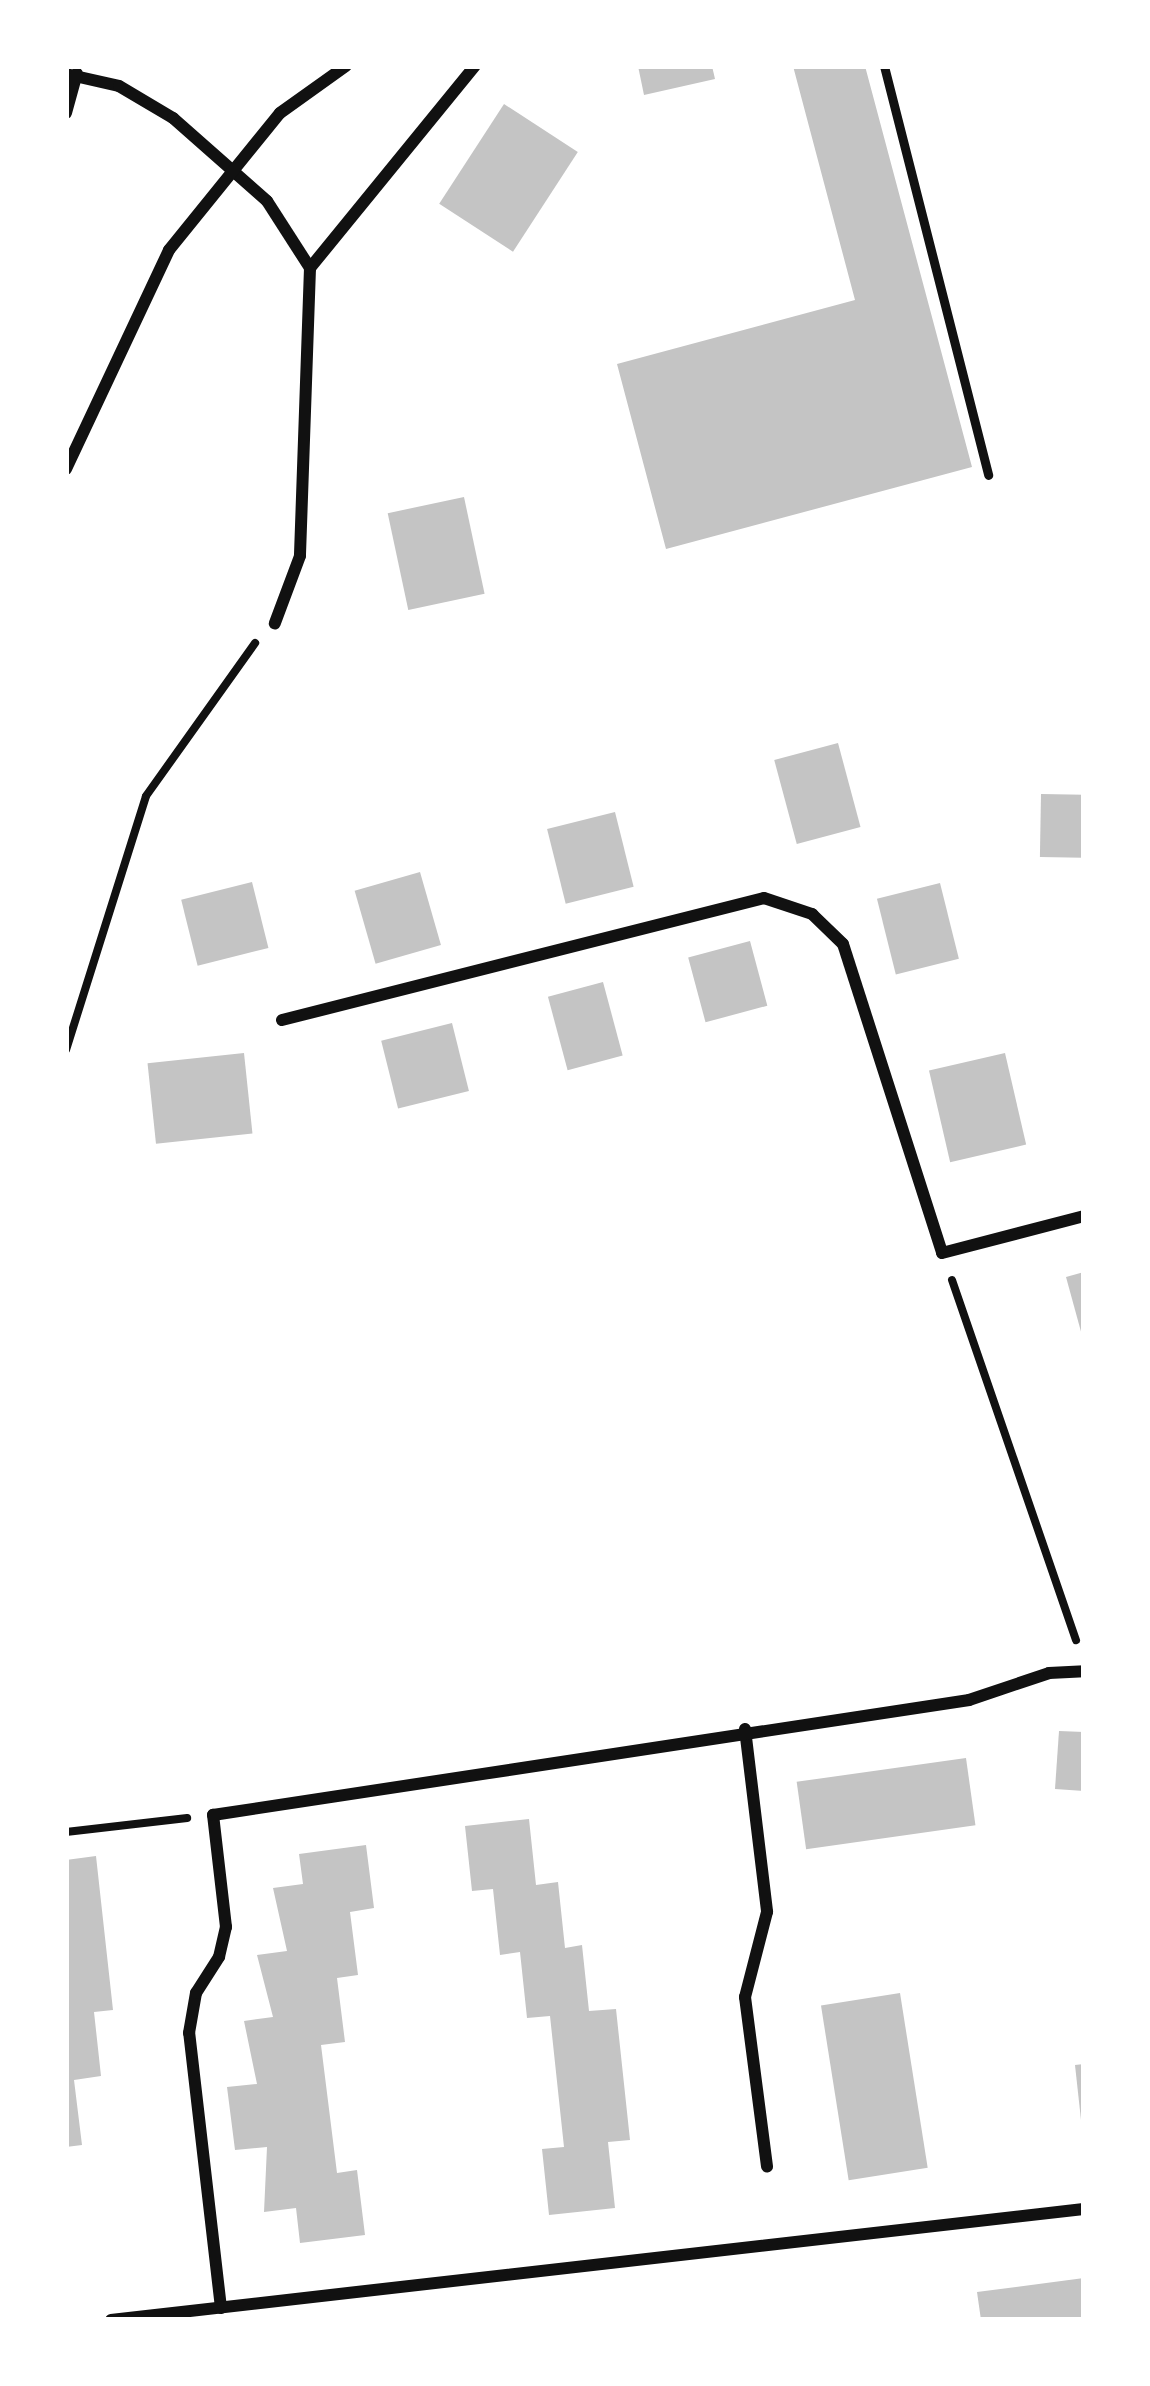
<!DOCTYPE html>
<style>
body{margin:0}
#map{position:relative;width:1150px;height:2386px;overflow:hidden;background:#fff;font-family:Merriweather,serif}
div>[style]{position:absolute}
.building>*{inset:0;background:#c4c4c4;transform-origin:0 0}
.path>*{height:8px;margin:-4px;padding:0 4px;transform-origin:4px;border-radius:4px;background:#111}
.service>*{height:9px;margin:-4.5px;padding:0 4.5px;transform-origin:4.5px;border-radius:4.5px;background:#111}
.minor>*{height:12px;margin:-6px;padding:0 6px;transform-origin:6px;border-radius:6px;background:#111}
span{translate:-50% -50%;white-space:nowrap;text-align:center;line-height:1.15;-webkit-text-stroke:10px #fff;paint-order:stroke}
.frame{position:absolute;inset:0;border:69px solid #fff;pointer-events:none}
</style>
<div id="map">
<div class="building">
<div style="clip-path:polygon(638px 66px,712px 66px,715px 79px,644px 95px)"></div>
<div style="clip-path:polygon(793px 66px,865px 66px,972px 467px,666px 549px,617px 364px,855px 300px)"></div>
<div style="left:504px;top:104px;width:88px;height:119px;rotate:33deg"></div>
<div style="left:464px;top:497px;width:99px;height:78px;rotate:78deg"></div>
<div style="left:838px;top:743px;width:87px;height:66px;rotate:75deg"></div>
<div style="left:1041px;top:794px;width:43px;height:63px;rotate:1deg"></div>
<div style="left:615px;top:812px;width:77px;height:70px;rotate:76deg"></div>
<div style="left:420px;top:872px;width:76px;height:68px;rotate:74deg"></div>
<div style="left:252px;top:882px;width:68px;height:73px;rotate:76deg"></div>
<div style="left:940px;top:883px;width:78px;height:65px;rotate:76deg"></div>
<div style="left:750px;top:941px;width:67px;height:64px;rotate:75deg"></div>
<div style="left:603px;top:982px;width:76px;height:57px;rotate:75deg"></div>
<div style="left:452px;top:1023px;width:70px;height:73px;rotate:76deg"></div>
<div style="left:244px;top:1053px;width:81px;height:97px;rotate:84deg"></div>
<div style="left:1005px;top:1053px;width:94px;height:78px;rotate:77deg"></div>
<div style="clip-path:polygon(1084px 1272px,1084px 1339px,1083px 1339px,1066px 1277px)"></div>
<div style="clip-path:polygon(1059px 1731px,1084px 1732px,1084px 1791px,1055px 1789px)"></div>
<div style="left:966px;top:1758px;width:68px;height:171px;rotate:82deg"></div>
<div style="clip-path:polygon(529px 1819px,536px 1885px,558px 1882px,565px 1948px,582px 1945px,589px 2011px,616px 2009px,630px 2140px,608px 2142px,615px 2208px,549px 2215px,542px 2149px,564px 2147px,550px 2016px,527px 2018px,520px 1952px,500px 1955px,493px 1889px,472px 1891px,465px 1826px)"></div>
<div style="clip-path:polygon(366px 1845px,374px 1908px,350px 1912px,358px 1975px,337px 1978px,345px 2042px,321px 2045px,337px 2173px,357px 2170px,365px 2235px,300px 2243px,296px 2208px,264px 2212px,267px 2147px,235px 2150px,227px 2087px,257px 2084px,244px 2021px,273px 2017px,257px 1955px,287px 1951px,273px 1888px,303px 1884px,299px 1854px)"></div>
<div style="clip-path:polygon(96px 1856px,113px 2010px,94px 2012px,101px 2076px,74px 2080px,82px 2145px,66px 2147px,66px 1860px)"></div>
<div style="left:900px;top:1993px;width:177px;height:80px;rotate:81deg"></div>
<div style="clip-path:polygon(1084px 2064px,1084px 2120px,1081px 2120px,1075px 2065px)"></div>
<div style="clip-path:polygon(1084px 2278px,1084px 2320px,981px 2320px,977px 2292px)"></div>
</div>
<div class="path">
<div style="left:66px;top:1050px;width:266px;rotate:-72.5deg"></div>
<div style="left:146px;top:796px;width:188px;rotate:-54.5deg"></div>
<div style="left:952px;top:1280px;width:381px;rotate:71deg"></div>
<div style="left:66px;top:1832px;width:122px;rotate:-6.6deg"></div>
</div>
<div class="service">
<div style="left:884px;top:66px;width:422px;rotate:75.7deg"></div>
</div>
<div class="minor">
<div style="left:66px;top:74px;width:54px;rotate:12.8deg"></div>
<div style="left:119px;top:86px;width:63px;rotate:30.7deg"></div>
<div style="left:173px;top:118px;width:125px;rotate:41.4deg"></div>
<div style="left:267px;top:201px;width:80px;rotate:57.3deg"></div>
<div style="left:310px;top:268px;width:288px;rotate:92deg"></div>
<div style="left:300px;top:556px;width:72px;rotate:110.5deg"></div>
<div style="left:66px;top:113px;width:41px;rotate:-74.6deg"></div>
<div style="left:310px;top:268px;width:261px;rotate:-50.8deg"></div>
<div style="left:66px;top:469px;width:242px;rotate:-64.8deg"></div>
<div style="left:169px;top:250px;width:176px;rotate:-51deg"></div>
<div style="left:280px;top:113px;width:81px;rotate:-35.5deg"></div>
<div style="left:282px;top:1020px;width:497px;rotate:-14.2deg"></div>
<div style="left:764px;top:898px;width:51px;rotate:18.4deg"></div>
<div style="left:812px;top:914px;width:43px;rotate:44.1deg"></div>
<div style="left:843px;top:944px;width:324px;rotate:72.2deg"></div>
<div style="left:942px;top:1253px;width:147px;rotate:-14.6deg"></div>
<div style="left:745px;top:1729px;width:184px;rotate:83.1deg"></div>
<div style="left:767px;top:1912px;width:88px;rotate:104.5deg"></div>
<div style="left:745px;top:1997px;width:171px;rotate:82.6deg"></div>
<div style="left:221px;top:2308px;width:277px;rotate:-96.6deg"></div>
<div style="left:189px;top:2033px;width:41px;rotate:-80.1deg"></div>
<div style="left:196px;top:1993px;width:43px;rotate:-57.4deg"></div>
<div style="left:219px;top:1957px;width:31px;rotate:-77deg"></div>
<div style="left:226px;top:1927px;width:113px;rotate:-96.6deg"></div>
<div style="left:213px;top:1815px;width:765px;rotate:-8.65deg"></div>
<div style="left:969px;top:1700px;width:84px;rotate:-18.6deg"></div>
<div style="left:1049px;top:1673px;width:35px;rotate:-3deg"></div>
<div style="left:111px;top:2320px;width:979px;rotate:-6.51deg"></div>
</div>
<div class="frame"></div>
</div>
